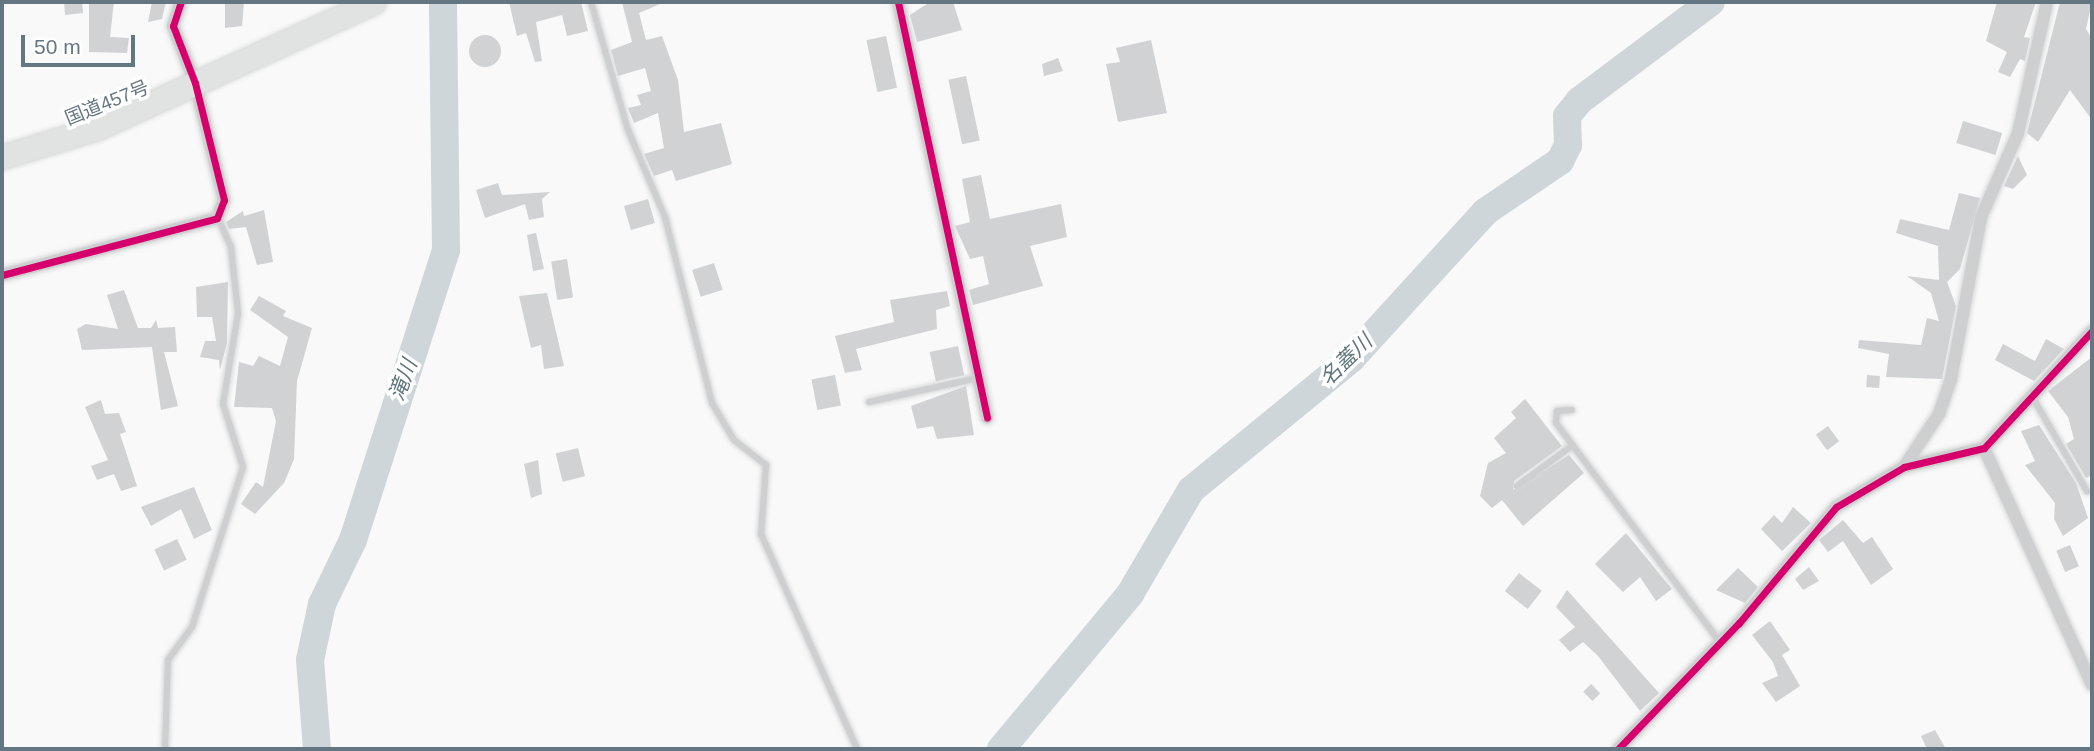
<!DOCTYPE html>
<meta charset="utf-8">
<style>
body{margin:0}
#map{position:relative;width:2094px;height:751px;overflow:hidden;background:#f9f9f9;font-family:Helvetica,"Noto Sans JP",sans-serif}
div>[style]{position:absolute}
.river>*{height:28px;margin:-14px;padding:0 14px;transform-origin:14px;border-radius:14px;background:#ced6d9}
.building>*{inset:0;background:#d0d2d3;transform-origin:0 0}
.round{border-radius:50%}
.roads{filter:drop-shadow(0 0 2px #d5d6d6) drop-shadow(0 0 2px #d5d6d6)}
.lane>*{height:6px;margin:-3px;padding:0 3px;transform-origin:3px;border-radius:3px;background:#cecfd0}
.street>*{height:12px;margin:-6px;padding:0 6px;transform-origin:6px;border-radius:6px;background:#cecfd0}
.highway>*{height:23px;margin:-11.5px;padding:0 11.5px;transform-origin:11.5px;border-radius:11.5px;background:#e1e2e2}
.cycleway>*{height:7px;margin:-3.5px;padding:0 3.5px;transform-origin:3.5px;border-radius:3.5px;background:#d6006c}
span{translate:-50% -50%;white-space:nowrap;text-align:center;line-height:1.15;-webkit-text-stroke:7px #fff;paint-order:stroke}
.street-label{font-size:19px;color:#657683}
.water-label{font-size:21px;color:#60757c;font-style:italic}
.frame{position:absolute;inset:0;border:4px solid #657683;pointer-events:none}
.scale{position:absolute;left:21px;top:35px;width:114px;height:32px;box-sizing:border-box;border:4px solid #657683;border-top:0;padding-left:9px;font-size:21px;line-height:24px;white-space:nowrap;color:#657683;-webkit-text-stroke:5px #fff;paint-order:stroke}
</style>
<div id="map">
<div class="river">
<div style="left:317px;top:749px;width:89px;rotate:-94.5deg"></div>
<div style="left:310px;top:660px;width:57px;rotate:-77.9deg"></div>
<div style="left:322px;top:604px;width:71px;rotate:-64.2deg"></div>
<div style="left:353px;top:540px;width:305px;rotate:-72.2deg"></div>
<div style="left:446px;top:250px;width:248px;rotate:-90.7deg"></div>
<div style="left:1001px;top:749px;width:202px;rotate:-50.2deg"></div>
<div style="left:1130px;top:594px;width:121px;rotate:-59.6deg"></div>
<div style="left:1191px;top:490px;width:207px;rotate:-39.3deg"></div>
<div style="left:1351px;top:359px;width:199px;rotate:-47.6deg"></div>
<div style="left:1485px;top:212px;width:91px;rotate:-34.2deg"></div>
<div style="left:1560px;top:161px;width:18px;rotate:-63deg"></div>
<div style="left:1568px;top:145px;width:29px;rotate:-92deg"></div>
<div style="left:1567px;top:116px;width:19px;rotate:-51deg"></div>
<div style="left:1579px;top:101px;width:165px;rotate:-36.9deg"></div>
</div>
<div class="building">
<div style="clip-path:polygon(64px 2px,82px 2px,83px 13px,65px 15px)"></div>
<div style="clip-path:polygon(89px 2px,114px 2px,110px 37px,129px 38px,127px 53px,89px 52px)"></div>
<div style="clip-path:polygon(152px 2px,166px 2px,162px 19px,148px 22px)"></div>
<div style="clip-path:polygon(225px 2px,244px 2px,242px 26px,225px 28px)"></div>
<div style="clip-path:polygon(509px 2px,581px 2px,588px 31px,567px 36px,562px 15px,536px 22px,542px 61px,535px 62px,526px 33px,517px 36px)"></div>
<div style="clip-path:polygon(622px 2px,665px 2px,639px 13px,646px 40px,662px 36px,678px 80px,684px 132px,721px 123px,732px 164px,676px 181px,672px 170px,654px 176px,644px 154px,664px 148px,658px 113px,634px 123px,628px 108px,641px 105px,637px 95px,651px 91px,645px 68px,618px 76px,611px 50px,632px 42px)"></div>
<div style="clip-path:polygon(930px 2px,953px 2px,962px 30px,917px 42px,910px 15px)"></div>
<div style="clip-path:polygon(1997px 2px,2036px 2px,2024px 37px,2030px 38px,2025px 61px,2020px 59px,2010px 77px,1998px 72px,2007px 52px,1986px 41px)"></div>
<div style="clip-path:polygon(2060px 2px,2092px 2px,2086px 29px,2092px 39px,2092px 120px,2070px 90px,2038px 142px,2027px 133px)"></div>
<div class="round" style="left:469px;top:35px;width:32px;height:32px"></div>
<div style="left:886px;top:36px;width:53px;height:20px;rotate:78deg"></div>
<div style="clip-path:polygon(1151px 40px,1167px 113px,1118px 122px,1106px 64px,1120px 62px,1116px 48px)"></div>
<div style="clip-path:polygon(1058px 58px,1063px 71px,1044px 76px,1042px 64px)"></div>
<div style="left:966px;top:76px;width:66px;height:18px;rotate:78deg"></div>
<div style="left:1963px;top:121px;width:41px;height:23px;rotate:17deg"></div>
<div style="clip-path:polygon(2018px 156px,2027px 175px,2013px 189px,2004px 186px)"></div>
<div style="clip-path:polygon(981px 175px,990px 219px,1061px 204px,1067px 237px,1030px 246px,1043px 286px,973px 305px,969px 290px,989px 284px,983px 256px,970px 259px,955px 226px,970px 222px,962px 179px)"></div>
<div style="clip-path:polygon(498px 183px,502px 195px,550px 192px,542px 199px,544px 217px,529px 220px,525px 204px,485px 218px,476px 190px)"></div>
<div style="clip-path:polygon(1959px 193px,1980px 198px,1960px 269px,1947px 282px,1956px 306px,1942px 379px,1886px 377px,1889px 354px,1858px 348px,1859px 340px,1921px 345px,1927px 318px,1939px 321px,1931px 293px,1907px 276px,1939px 280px,1938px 246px,1896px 233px,1900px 219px,1949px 230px)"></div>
<div style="left:648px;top:199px;width:25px;height:25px;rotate:74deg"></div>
<div style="clip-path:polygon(264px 210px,273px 262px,257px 265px,246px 227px,229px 229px,226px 222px,243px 211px,244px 216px)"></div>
<div style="clip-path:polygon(536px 233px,544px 269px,533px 271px,527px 235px)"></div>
<div style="left:567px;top:259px;width:39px;height:16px;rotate:81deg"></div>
<div style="left:714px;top:263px;width:28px;height:23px;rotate:72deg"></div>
<div style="clip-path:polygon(228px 282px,227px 343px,220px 370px,219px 360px,200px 357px,205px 341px,216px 341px,212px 317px,197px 317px,196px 287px)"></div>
<div style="clip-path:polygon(124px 290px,138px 328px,151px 328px,156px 320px,158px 328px,175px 327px,177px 352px,164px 352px,178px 406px,161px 410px,152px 347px,82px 350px,77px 329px,86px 324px,118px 329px,107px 295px)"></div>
<div style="clip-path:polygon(947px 291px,950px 306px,936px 310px,937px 329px,856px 349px,862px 370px,845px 373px,835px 336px,894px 322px,890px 300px)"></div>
<div style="clip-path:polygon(547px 293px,564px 366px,544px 369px,541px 345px,531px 348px,519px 296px)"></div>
<div style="clip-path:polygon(259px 296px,286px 311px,283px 316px,312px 328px,297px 381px,294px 459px,284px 483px,255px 514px,241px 504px,256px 482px,263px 487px,276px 421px,272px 408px,234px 407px,239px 362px,253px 366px,259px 356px,280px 366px,288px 337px,250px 310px)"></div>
<div style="clip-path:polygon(2046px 339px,2064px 349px,2034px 381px,1995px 360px,2003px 344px,2035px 361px)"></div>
<div style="left:958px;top:346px;width:30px;height:29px;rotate:78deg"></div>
<div style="clip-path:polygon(2092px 357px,2092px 475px,2086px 478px,2066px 444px,2074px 439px,2068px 417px,2048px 391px)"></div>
<div style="left:835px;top:375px;width:31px;height:24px;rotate:79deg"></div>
<div style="left:1867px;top:375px;width:13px;height:12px;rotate:4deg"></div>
<div style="clip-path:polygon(966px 386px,974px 435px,937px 439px,933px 426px,917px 429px,911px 406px)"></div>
<div style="clip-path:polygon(1525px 399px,1562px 446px,1514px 481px,1513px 490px,1569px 455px,1584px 473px,1523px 526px,1502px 500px,1492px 508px,1480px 496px,1488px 463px,1506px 453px,1494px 438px,1516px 418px,1511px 412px)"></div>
<div style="clip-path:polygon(101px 400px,105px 414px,119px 413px,126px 432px,120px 434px,137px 486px,121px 491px,114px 474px,97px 480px,91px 466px,108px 460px,85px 407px)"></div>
<div style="clip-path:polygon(2039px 425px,2076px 483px,2088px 518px,2063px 536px,2054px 519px,2055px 503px,2025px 465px,2035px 461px,2021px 431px)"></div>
<div style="left:1828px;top:426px;width:19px;height:15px;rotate:54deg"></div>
<div style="left:578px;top:448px;width:29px;height:23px;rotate:76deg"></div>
<div style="clip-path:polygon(538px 460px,542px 494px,531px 498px,524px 464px)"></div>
<div style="clip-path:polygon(194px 487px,212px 530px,194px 539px,181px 509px,151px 526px,141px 507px)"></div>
<div style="clip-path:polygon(1793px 507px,1811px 523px,1782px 551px,1761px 529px,1774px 515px,1782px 523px)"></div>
<div style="clip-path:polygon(1843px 520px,1863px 543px,1872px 537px,1893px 569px,1871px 585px,1843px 541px,1828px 552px,1819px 540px)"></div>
<div style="clip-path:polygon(1626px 533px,1672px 589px,1656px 601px,1640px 577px,1623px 592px,1595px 564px)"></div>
<div style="left:177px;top:539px;width:23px;height:25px;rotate:65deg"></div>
<div style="left:2070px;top:545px;width:23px;height:15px;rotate:67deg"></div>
<div style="clip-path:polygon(1809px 567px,1819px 581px,1803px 590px,1795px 579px)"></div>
<div style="clip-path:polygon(1738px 568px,1758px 587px,1745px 603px,1716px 590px)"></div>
<div style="left:1519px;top:573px;width:29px;height:23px;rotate:38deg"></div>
<div style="clip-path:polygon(1567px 590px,1659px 693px,1640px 711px,1598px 656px,1583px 642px,1570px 652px,1559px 640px,1575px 627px,1556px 607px)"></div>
<div style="clip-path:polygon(1770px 621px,1790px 650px,1782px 655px,1800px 686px,1776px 702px,1762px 683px,1778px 676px,1773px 662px,1752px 635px)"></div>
<div style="left:1591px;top:684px;width:13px;height:11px;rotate:45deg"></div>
<div style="clip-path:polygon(1935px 730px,1946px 749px,1927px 749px,1921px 736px)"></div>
</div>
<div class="roads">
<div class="lane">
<div style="left:591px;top:2px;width:133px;rotate:73.9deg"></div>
<div style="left:628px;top:130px;width:95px;rotate:67deg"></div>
<div style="left:665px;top:217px;width:192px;rotate:75.8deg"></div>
<div style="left:712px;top:403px;width:43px;rotate:59.3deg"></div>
<div style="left:734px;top:440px;width:41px;rotate:38deg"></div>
<div style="left:766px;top:465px;width:69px;rotate:94.1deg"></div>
<div style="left:761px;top:534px;width:235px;rotate:65.9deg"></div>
<div style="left:2033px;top:398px;width:108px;rotate:59.9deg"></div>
<div style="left:869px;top:402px;width:111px;rotate:-12.5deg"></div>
<div style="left:1572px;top:410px;width:15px;rotate:176deg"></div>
<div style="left:1557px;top:411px;width:12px;rotate:95deg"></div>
<div style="left:1556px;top:423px;width:274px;rotate:53.2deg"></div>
<div style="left:1517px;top:486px;width:69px;rotate:-36.2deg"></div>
<div style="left:165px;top:749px;width:89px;rotate:-88.1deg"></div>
<div style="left:168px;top:660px;width:41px;rotate:-54deg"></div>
<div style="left:192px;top:627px;width:168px;rotate:-72.3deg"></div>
<div style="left:243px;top:467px;width:66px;rotate:-107.6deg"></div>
<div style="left:223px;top:404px;width:92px;rotate:-80.6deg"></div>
<div style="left:238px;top:313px;width:66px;rotate:-96.1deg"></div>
<div style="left:231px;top:247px;width:32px;rotate:-114deg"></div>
</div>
<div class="street">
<div style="left:898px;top:2px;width:425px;rotate:77.9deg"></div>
<div style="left:2px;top:275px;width:222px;rotate:-14.8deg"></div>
<div style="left:217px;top:218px;width:19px;rotate:-69deg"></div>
<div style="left:224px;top:200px;width:121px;rotate:-103.9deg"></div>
<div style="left:195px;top:83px;width:61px;rotate:-111.1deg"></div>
<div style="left:173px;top:26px;width:25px;rotate:-72deg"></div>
<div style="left:1984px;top:448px;width:260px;rotate:65.5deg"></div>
<div style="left:1904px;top:467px;width:64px;rotate:-56.6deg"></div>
<div style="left:1939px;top:414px;width:37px;rotate:-71deg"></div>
<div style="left:1951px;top:379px;width:165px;rotate:-79.5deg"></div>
<div style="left:1981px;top:217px;width:92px;rotate:-66.2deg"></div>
<div style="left:2018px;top:133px;width:134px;rotate:-77.5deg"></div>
<div style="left:1618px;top:749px;width:175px;rotate:-46.2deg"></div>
<div style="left:1739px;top:623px;width:151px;rotate:-50.1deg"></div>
<div style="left:1836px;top:507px;width:79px;rotate:-30.5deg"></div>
<div style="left:1904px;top:467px;width:82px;rotate:-13.4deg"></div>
<div style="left:1984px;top:448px;width:159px;rotate:-47.3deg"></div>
</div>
<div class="highway">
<div style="left:2px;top:157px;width:99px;rotate:-17deg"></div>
<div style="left:97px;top:128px;width:304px;rotate:-24.5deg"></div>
</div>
</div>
<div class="cycleway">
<div style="left:898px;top:2px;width:425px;rotate:77.9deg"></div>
<div style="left:2px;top:275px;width:222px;rotate:-14.8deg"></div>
<div style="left:217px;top:218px;width:19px;rotate:-69deg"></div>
<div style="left:224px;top:200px;width:121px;rotate:-103.9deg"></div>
<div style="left:195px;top:83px;width:61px;rotate:-111.1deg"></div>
<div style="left:173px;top:26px;width:25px;rotate:-72deg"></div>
<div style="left:1618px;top:749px;width:175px;rotate:-46.2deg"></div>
<div style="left:1739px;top:623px;width:151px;rotate:-50.1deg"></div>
<div style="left:1836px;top:507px;width:79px;rotate:-30.5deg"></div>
<div style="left:1904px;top:467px;width:82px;rotate:-13.4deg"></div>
<div style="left:1984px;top:448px;width:159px;rotate:-47.3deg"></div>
</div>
<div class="street-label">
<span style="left:107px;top:103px;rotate:-22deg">国道457号</span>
</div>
<div class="water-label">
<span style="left:1346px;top:360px;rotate:-44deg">名蓋川</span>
<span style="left:403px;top:380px;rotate:-69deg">滝川</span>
</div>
<div class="frame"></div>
<div class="scale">50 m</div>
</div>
